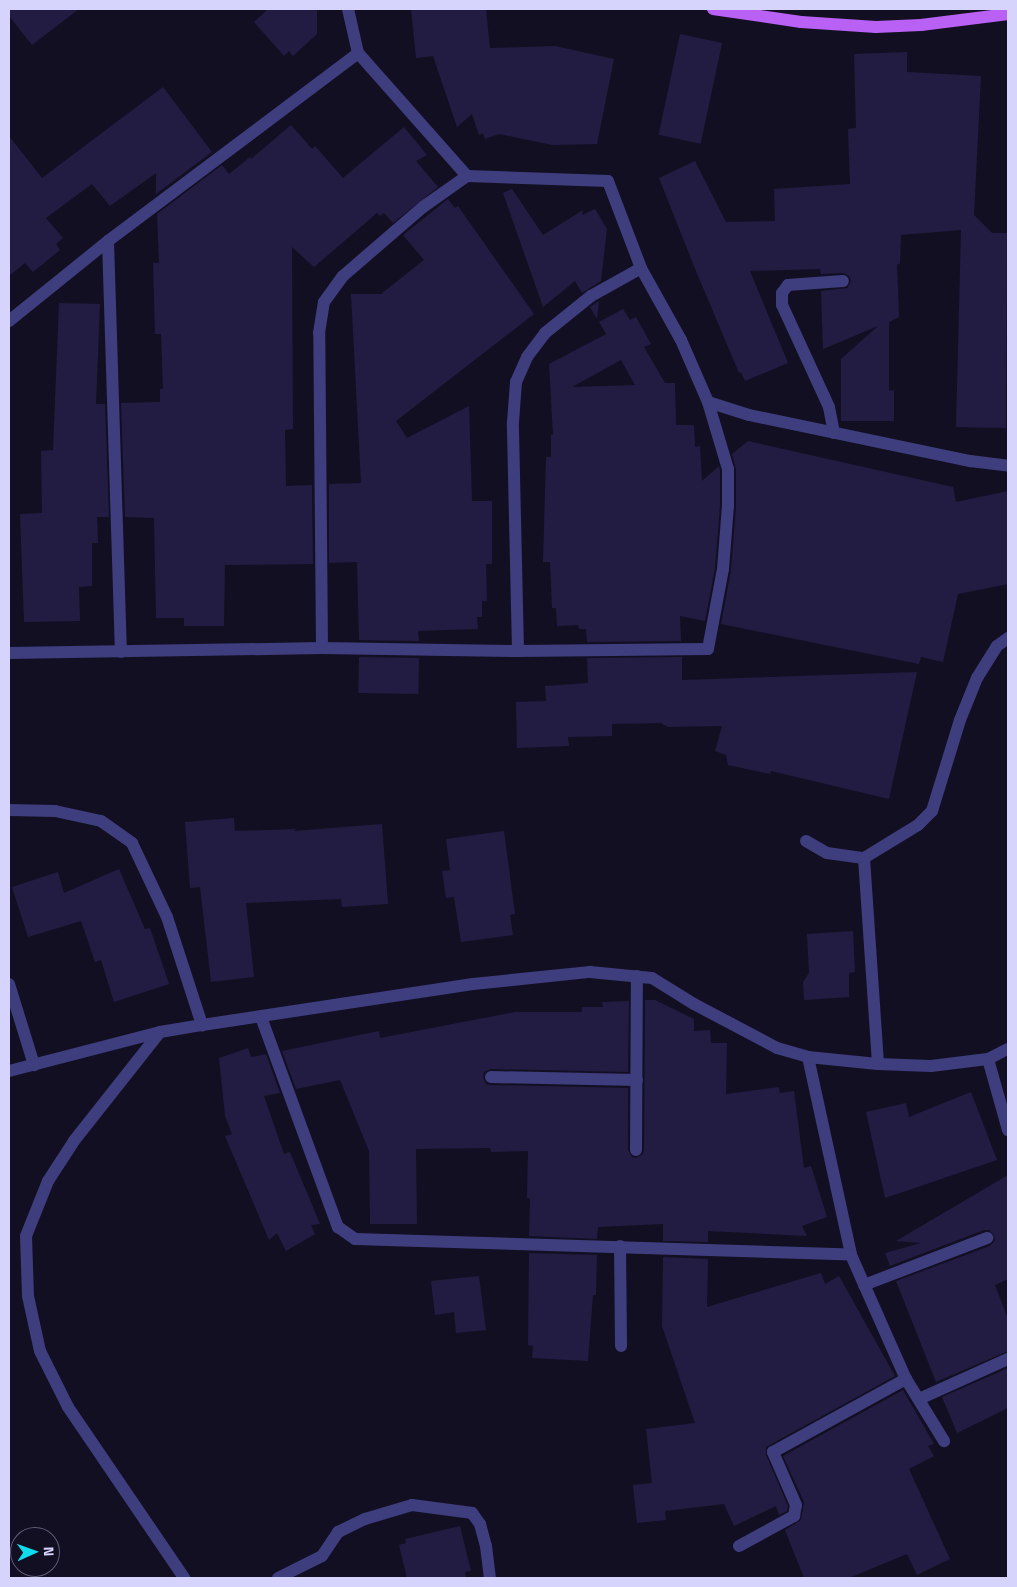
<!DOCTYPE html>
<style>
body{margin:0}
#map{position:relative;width:1017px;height:1587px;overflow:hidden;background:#120f22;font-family:"Titillium Web",sans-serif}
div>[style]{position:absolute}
.building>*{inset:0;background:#231c42;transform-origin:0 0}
.street>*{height:12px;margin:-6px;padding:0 6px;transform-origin:6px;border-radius:6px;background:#3e3d7e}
.primary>*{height:12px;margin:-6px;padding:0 6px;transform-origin:6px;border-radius:6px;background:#b961f5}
span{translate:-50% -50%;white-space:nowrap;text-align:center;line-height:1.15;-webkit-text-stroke:4px #120f22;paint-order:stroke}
.frame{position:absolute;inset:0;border:10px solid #d6d3fc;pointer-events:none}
.north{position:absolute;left:10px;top:1527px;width:50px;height:50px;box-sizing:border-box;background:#120f22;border:1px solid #605d79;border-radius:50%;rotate:88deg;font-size:14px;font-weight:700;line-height:20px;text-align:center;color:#d6d3fc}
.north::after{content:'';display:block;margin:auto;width:18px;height:22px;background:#0fdcec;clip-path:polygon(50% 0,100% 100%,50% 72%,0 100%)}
</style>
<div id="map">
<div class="building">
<div style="clip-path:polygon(9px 9px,79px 9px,32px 45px,9px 16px)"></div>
<div style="clip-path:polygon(268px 9px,317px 9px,317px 34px,293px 56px,289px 51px,284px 56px,254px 22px)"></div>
<div style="clip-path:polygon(411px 9px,486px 9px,490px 48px,555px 46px,614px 59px,597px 144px,552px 145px,499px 134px,485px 139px,483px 133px,479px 135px,472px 114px,457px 127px,433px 56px,416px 58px)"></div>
<div style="left:680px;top:34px;width:43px;height:103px;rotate:12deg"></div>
<div style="clip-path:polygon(907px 52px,907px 72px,981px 76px,974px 215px,992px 233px,1007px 233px,1006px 428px,956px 427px,961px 230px,901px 235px,900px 263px,897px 265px,899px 317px,889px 322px,889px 391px,894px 390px,894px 421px,841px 421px,841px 359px,878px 326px,823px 349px,821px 291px,847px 288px,851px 281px,849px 276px,843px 273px,821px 274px,820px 269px,750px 271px,788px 363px,745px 381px,741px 372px,739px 373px,696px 271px,659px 178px,695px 161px,726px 222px,775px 221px,774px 189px,850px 184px,848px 129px,856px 128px,854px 54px)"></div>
<div style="clip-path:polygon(163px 87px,212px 152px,156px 194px,156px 173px,110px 206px,92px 184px,46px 218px,63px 238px,56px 244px,60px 250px,33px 272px,25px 263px,9px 276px,9px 136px,42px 178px)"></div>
<div style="clip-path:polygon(291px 125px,312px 149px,315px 146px,343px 178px,404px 127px,427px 155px,416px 161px,438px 187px,393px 223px,384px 213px,380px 216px,377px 213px,314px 267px,292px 247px,293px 429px,285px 430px,286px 486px,312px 485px,313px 564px,225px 565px,224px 626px,184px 626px,184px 618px,156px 618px,154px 518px,125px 517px,121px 403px,160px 402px,160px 389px,163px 389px,161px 334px,155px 334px,153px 263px,159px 263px,157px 214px,222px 165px,229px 174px,250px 157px,251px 159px)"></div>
<div style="clip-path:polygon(512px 189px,543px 235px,583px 210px,582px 215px,595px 209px,607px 229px,601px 281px,582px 293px,575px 281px,543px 307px,503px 193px)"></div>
<div style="clip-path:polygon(448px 199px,455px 208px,458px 206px,534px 314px,396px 421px,407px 438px,469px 406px,472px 501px,492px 501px,492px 564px,486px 564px,487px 601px,482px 601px,482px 617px,477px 617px,478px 629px,418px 631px,419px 641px,359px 640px,357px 562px,329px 563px,329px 484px,361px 483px,351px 294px,381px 294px,424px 260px,403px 235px)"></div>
<div style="clip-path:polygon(599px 301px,597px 319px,590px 307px)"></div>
<div style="clip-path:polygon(59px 303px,100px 304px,96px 404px,105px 404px,109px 517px,97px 517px,98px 543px,92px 543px,92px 586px,79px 587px,80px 621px,24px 622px,20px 514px,42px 513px,41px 451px,53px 450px)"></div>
<div style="clip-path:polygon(evenodd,623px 309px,630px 320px,636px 317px,651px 344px,644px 347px,665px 383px,675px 383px,676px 425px,694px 425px,695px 447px,700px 446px,702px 481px,719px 466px,720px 470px,720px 506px,715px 568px,705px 621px,680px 616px,681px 641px,587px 642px,586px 629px,579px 629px,578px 625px,557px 626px,556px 608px,552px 608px,550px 562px,543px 562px,546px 457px,551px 457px,551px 435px,553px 435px,549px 364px,606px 334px,599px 322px,623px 309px,621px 360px,635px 385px,572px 387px,621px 360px)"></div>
<div style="clip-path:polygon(748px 441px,953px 487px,956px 502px,1008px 491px,1008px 584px,958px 594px,943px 662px,921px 657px,919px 664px,721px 624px,731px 570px,736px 507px,736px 469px,732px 454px)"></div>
<div style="left:359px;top:657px;width:60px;height:36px;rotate:1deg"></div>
<div style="clip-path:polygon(682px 657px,682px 680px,917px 672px,889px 799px,771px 771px,770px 774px,728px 765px,726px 755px,715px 751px,722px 726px,668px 727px,661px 723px,612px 724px,612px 736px,568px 737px,569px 746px,517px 748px,516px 702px,546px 701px,545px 686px,588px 683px,587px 658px)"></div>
<div style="clip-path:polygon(234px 818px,235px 831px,296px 829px,294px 831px,382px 824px,388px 904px,342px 907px,341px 899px,246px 903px,254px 977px,211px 982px,200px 887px,190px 888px,185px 822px)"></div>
<div style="clip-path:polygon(504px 831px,515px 914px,510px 915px,513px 935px,461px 942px,454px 897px,446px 898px,442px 871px,450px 870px,446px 839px)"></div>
<div style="clip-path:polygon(119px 869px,145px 929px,150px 928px,169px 984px,114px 1002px,101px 960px,95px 962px,81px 921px,28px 937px,12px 887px,58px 872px,64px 893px)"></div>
<div style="clip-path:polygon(853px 931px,855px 972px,849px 973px,849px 997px,804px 1000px,803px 982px,809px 973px,807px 934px)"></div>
<div style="clip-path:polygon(645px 1000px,655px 1000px,694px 1019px,694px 1031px,710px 1030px,711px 1043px,727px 1043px,726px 1094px,779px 1087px,780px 1093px,794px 1091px,804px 1168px,811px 1166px,827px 1217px,802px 1226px,807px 1236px,708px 1231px,708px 1242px,663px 1241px,663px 1224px,598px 1227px,597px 1239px,529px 1236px,530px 1198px,527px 1198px,528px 1151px,491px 1152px,490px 1148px,416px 1149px,417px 1224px,370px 1224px,369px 1151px,340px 1080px,296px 1089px,282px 1051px,379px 1031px,380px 1038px,515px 1012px,582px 1012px,582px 1007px,603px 1007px,602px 1002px,629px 1001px,628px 1072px,491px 1069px,484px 1072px,483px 1077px,486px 1084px,491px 1085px,628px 1088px,628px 1150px,632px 1157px,636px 1158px,643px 1154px,644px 1150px)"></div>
<div style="clip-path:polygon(248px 1048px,251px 1057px,266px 1054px,280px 1093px,264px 1096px,284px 1154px,290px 1152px,320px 1224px,311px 1225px,315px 1234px,286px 1251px,277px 1233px,269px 1240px,225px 1136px,232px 1134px,225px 1116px,219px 1058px)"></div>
<div style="clip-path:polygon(971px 1092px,997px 1160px,885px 1198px,866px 1112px,906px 1103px,909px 1117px)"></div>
<div style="clip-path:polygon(1008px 1175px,1008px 1279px,995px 1285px,1008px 1319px,1008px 1351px,936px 1382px,896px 1281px,990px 1246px,995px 1240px,994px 1235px,989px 1230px,984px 1230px,890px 1266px,885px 1253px,921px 1243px,896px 1241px)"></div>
<div style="clip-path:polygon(529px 1253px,597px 1255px,596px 1295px,593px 1295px,588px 1361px,532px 1358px,533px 1346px,528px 1345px)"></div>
<div style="clip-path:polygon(663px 1257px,708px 1259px,707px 1307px,821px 1273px,825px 1284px,839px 1276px,895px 1376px,766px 1447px,766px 1455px,788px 1506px,787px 1511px,779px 1515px,776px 1506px,734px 1526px,724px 1504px,665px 1511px,666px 1520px,637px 1523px,633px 1485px,652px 1483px,646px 1429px,695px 1423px,662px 1326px)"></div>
<div style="clip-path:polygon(479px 1276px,486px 1330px,456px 1333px,454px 1312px,435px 1315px,431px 1281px)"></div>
<div style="clip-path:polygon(1008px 1368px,1008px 1408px,957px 1433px,942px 1397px)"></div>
<div style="clip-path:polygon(903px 1390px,934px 1444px,928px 1446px,934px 1456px,909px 1469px,950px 1559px,917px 1575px,907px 1554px,849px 1578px,804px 1578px,785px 1530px,801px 1520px,804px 1502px,783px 1456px)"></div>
<div style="clip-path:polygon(460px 1526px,471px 1571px,465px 1572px,466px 1578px,407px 1578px,399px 1545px,406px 1543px,405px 1539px)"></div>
</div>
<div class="street">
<div style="left:108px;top:241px;width:411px;rotate:88.2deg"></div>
<div style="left:9px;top:321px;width:127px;rotate:-38.9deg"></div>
<div style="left:108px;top:241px;width:313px;rotate:-36.9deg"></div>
<div style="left:708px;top:402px;width:43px;rotate:17.6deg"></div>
<div style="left:749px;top:415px;width:226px;rotate:11.8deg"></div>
<div style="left:970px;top:461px;width:38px;rotate:7deg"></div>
<div style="left:834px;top:433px;width:26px;rotate:-101deg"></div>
<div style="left:829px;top:407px;width:112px;rotate:-114.7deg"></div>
<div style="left:782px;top:305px;width:12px;rotate:-90deg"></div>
<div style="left:782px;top:293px;width:10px;rotate:-53deg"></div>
<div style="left:788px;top:285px;width:55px;rotate:-4.2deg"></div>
<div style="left:322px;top:648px;width:315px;rotate:-90.5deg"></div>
<div style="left:319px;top:333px;width:31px;rotate:-81deg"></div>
<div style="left:324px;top:302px;width:32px;rotate:-54deg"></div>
<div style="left:343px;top:276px;width:106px;rotate:-40.8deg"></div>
<div style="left:423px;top:207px;width:54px;rotate:-35.2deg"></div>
<div style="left:518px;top:651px;width:229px;rotate:-91.3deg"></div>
<div style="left:513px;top:422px;width:40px;rotate:-85.7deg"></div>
<div style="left:516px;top:382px;width:27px;rotate:-66deg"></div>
<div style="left:527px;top:357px;width:30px;rotate:-53deg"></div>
<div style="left:545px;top:333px;width:59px;rotate:-38.8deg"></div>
<div style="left:591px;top:296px;width:57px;rotate:-29.2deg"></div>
<div style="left:9px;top:653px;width:313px;rotate:-0.9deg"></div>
<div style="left:322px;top:648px;width:196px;rotate:0.9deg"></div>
<div style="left:518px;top:651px;width:190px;rotate:-0.6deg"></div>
<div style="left:708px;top:649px;width:81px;rotate:-79.4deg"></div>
<div style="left:723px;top:569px;width:63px;rotate:-85.5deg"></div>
<div style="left:728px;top:506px;width:37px;rotate:-90deg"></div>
<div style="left:728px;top:469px;width:70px;rotate:-106.6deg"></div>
<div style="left:708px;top:402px;width:68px;rotate:-113.5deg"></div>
<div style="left:681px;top:340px;width:82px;rotate:-119.1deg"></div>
<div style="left:641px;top:268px;width:93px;rotate:-110.8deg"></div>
<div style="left:608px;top:181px;width:141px;rotate:-178deg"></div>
<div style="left:467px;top:176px;width:164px;rotate:-131.5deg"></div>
<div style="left:358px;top:53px;width:45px;rotate:-102.8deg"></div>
<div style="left:9px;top:810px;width:46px;rotate:1.2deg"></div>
<div style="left:55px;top:811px;width:47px;rotate:12.3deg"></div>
<div style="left:101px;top:821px;width:38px;rotate:35deg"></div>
<div style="left:132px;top:843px;width:82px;rotate:64.7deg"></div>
<div style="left:167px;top:917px;width:114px;rotate:72deg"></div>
<div style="left:806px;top:841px;width:24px;rotate:30deg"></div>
<div style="left:827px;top:853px;width:37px;rotate:8deg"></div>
<div style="left:864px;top:858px;width:63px;rotate:-31.4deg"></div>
<div style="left:918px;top:825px;width:20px;rotate:-45deg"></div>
<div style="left:932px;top:811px;width:95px;rotate:-72.9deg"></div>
<div style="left:960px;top:720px;width:45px;rotate:-68deg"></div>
<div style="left:977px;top:678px;width:38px;rotate:-58deg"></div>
<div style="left:997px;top:646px;width:14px;rotate:-36deg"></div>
<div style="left:864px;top:858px;width:206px;rotate:86.1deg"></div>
<div style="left:9px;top:984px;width:85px;rotate:72.8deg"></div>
<div style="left:261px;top:1017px;width:224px;rotate:69.9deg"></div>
<div style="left:338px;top:1227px;width:21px;rotate:35deg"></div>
<div style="left:355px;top:1239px;width:496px;rotate:1.8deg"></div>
<div style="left:160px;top:1032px;width:139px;rotate:128.3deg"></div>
<div style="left:74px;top:1141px;width:48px;rotate:123deg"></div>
<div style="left:48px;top:1181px;width:59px;rotate:111.8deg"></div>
<div style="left:26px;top:1236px;width:60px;rotate:88.1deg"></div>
<div style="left:28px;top:1296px;width:56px;rotate:77.7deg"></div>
<div style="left:40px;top:1351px;width:63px;rotate:63.4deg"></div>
<div style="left:68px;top:1407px;width:207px;rotate:55.8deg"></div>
<div style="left:808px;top:1057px;width:203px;rotate:77.7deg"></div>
<div style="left:851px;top:1255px;width:136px;rotate:66.1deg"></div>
<div style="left:906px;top:1379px;width:73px;rotate:58.5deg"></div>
<div style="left:988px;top:1059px;width:74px;rotate:74.3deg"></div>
<div style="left:9px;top:1071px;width:156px;rotate:-14.5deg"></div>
<div style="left:160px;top:1032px;width:43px;rotate:-9.5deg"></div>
<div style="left:202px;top:1025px;width:274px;rotate:-8.6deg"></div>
<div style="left:473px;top:984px;width:118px;rotate:-5.9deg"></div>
<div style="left:590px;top:972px;width:62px;rotate:5.5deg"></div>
<div style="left:652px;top:978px;width:49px;rotate:31.8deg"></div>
<div style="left:694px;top:1004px;width:94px;rotate:27.9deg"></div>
<div style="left:777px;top:1048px;width:32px;rotate:16deg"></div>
<div style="left:808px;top:1057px;width:70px;rotate:5.7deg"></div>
<div style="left:878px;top:1064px;width:53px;rotate:2.2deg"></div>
<div style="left:931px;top:1066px;width:57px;rotate:-7deg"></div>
<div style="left:988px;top:1059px;width:22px;rotate:-27deg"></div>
<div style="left:491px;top:1077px;width:146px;rotate:1.2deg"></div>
<div style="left:636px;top:1150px;width:174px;rotate:-89.7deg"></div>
<div style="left:620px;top:1246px;width:100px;rotate:89.4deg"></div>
<div style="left:864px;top:1285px;width:132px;rotate:-20.9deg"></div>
<div style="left:919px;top:1399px;width:98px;rotate:-24.2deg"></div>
<div style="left:739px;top:1546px;width:63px;rotate:-28.6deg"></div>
<div style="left:794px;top:1516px;width:11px;rotate:-80deg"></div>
<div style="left:796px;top:1505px;width:58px;rotate:-113.5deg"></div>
<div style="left:773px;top:1452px;width:152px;rotate:-28.8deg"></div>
<div style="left:278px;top:1578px;width:49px;rotate:-26.6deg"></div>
<div style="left:322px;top:1556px;width:29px;rotate:-56deg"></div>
<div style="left:338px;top:1532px;width:30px;rotate:-26deg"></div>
<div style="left:365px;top:1519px;width:49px;rotate:-16.6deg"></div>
<div style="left:412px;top:1505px;width:61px;rotate:7.6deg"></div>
<div style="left:472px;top:1513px;width:14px;rotate:54deg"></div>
<div style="left:480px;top:1524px;width:23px;rotate:75deg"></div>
<div style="left:486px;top:1546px;width:32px;rotate:83deg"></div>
</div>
<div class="primary">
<div style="left:713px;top:9px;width:89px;rotate:8.4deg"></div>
<div style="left:801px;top:22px;width:75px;rotate:3.8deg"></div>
<div style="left:876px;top:27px;width:45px;rotate:-2.5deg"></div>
<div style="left:921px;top:25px;width:88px;rotate:-7.2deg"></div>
</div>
<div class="frame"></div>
<div class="north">N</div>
</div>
